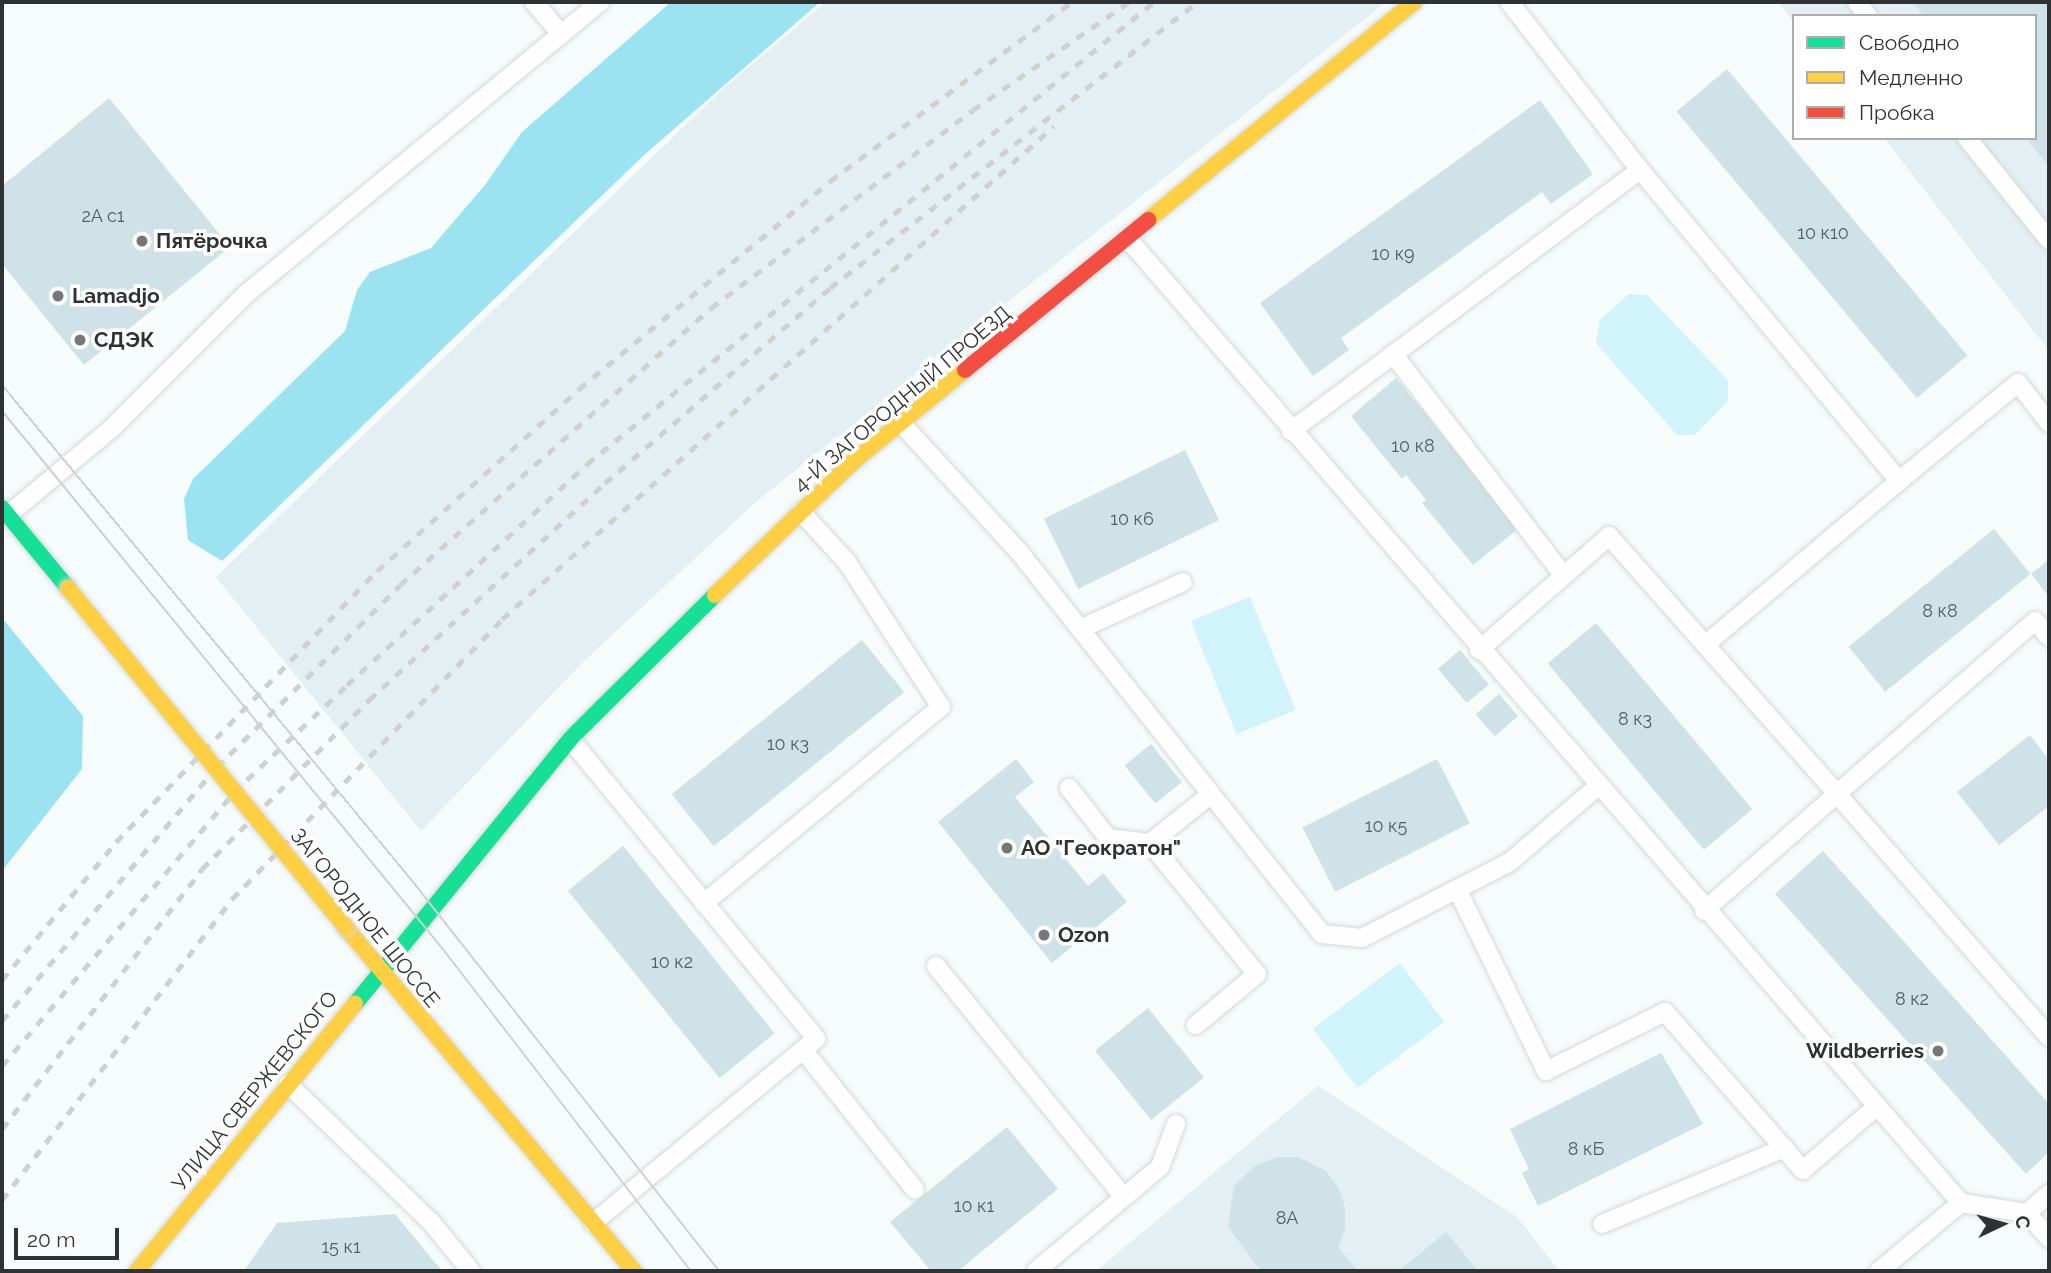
<!DOCTYPE html>
<meta charset="utf-8">
<style>
body{margin:0}
#map{position:relative;width:2051px;height:1273px;overflow:hidden;background:#f6fbfc;font-family:Raleway,sans-serif}
div>[style]{position:absolute}
.built>*{inset:0;background:#e3eff2}
.green>*{inset:0;background:#d1f4fc;transform-origin:0 0}
.forest>*{inset:0;background:#9ce3f2}
.building>*{inset:0;background:#cee2e7;transform-origin:0 0}
.roads{filter:drop-shadow(0 0 2px #d4d8d8) drop-shadow(0 0 2px #d4d8d8)}
.lane>*{height:18px;margin:-9px;padding:0 9px;transform-origin:9px;border-radius:9px;background:#fefeff}
.fast>*{height:16px;margin:-8px;padding:0 8px;transform-origin:8px;border-radius:8px;background:#16e098}
.slow>*{height:16px;margin:-8px;padding:0 8px;transform-origin:8px;border-radius:8px;background:#ffcf43}
.jam>*{height:16px;margin:-8px;padding:0 8px;transform-origin:8px;border-radius:8px;background:#f24e42}
.tram>*{height:2px;margin:-1px;padding:0 1px;transform-origin:1px;border-radius:1px;background:#cfd0d0}
.rail>*{height:5px;margin-top:-2.5px;transform-origin:0;background:repeating-linear-gradient(90deg,#cfd0d0 0 9px,transparent 0 18px)}
.bridges{filter:drop-shadow(0 0 2px #d4d8d8) drop-shadow(0 0 2px #d4d8d8)}
.slow-bridge>*{height:16px;margin:-8px;padding:0 8px;transform-origin:8px;border-radius:8px;background:#ffcf43}
.dots>*{width:19px;height:19px;translate:-50% -50%;box-sizing:border-box;border:4px solid #fff;border-radius:50%}
span{translate:-50% -50%;white-space:nowrap;text-align:center;line-height:1.15;-webkit-text-stroke:7px #fff;paint-order:stroke}
.number-label{font-size:18px;color:#575e60}
.number-label span{-webkit-text-stroke-width:0}
.poi-label{font-size:21px;color:#2f3233;font-weight:700}
.left{translate:0 -50%;text-align:left}
.right{translate:-100% -50%;text-align:right}
.street-label{font-size:21px;color:#2f3233}
.frame{position:absolute;inset:0;border:4px solid #2f3233;pointer-events:none}
.legend{position:absolute;left:1792px;top:14px;width:245px;height:126px;box-sizing:border-box;background:#fff;border:2px solid #acadad;margin:0;padding:9px 12px;list-style:none;font-size:21px;color:#2f3233}
.legend li{display:flex;align-items:center;gap:14px;height:35px}
.legend b{width:35px;border:2px solid #acadad}
.north{position:absolute;left:1967px;top:1189px;width:70px;height:70px;-webkit-text-stroke:5px #fff;paint-order:stroke;rotate:85deg;font-size:19px;font-weight:700;line-height:28px;text-align:center;color:#2f3233}
.north::after{content:'';display:block;margin:auto;width:24px;height:32px;background:#2f3233;clip-path:polygon(50% 0,100% 100%,50% 72%,0 100%)}
.scale{position:absolute;left:14px;top:1228px;width:105px;height:32px;box-sizing:border-box;border:4px solid #2f3233;border-top:0;padding-left:9px;font-size:21px;line-height:24px;white-space:nowrap;color:#2f3233;-webkit-text-stroke:5px #fff;paint-order:stroke}
</style>
<div id="map">
<div class="built">
<div style="clip-path:polygon(826px 2px,1386px 2px,757px 501px,584px 661px,421px 831px,216px 577px,724px 88px)"></div>
<div style="clip-path:polygon(1778px 2px,2049px 2px,2049px 351px,1884px 138px,2035px 138px,2035px 16px,1794px 16px,1794px 22px)"></div>
<div style="clip-path:polygon(1318px 1086px,1517px 1217px,1559px 1271px,1096px 1271px)"></div>
</div>
<div class="green">
<div style="clip-path:polygon(1629px 294px,1647px 295px,1728px 380px,1728px 401px,1695px 435px,1677px 435px,1596px 343px,1600px 320px)"></div>
<div style="left:1250px;top:597px;width:122px;height:64px;rotate:68deg"></div>
<div style="left:1400px;top:963px;width:74px;height:109px;rotate:53deg"></div>
</div>
<div class="forest">
<div style="clip-path:polygon(671px 2px,820px 2px,643px 156px,222px 561px,188px 540px,184px 499px,193px 479px,345px 331px,357px 290px,370px 272px,431px 248px,485px 185px,522px 132px)"></div>
<div style="clip-path:polygon(2px 618px,83px 716px,82px 769px,2px 871px)"></div>
</div>
<div class="building">
<div style="clip-path:polygon(1913px 2px,2049px 2px,2049px 167px,2026px 138px,2035px 138px,2035px 16px,1924px 16px)"></div>
<div style="left:1727px;top:69px;width:374px;height:66px;rotate:50deg"></div>
<div style="clip-path:polygon(109px 98px,230px 247px,84px 365px,2px 264px,2px 186px)"></div>
<div style="clip-path:polygon(1540px 100px,1593px 174px,1551px 204px,1542px 192px,1341px 338px,1349px 350px,1313px 376px,1260px 303px)"></div>
<div style="clip-path:polygon(1396px 378px,1519px 528px,1473px 565px,1422px 503px,1426px 500px,1406px 475px,1402px 479px,1351px 416px)"></div>
<div style="left:1185px;top:450px;width:78px;height:157px;rotate:64deg"></div>
<div style="left:1994px;top:529px;width:58px;height:187px;rotate:51deg"></div>
<div style="clip-path:polygon(2049px 559px,2049px 597px,2031px 574px)"></div>
<div style="left:1596px;top:623px;width:243px;height:63px;rotate:50deg"></div>
<div style="left:862px;top:640px;width:67px;height:245px;rotate:51deg"></div>
<div style="left:1460px;top:650px;width:45px;height:29px;rotate:50deg"></div>
<div style="left:1499px;top:694px;width:29px;height:31px;rotate:49deg"></div>
<div style="clip-path:polygon(2030px 735px,2049px 760px,2049px 806px,1999px 845px,1957px 792px)"></div>
<div style="left:1151px;top:744px;width:49px;height:34px;rotate:51deg"></div>
<div style="clip-path:polygon(1016px 759px,1034px 782px,1015px 797px,1088px 886px,1103px 873px,1127px 902px,1052px 963px,938px 822px)"></div>
<div style="left:1437px;top:759px;width:72px;height:151px;rotate:63deg"></div>
<div style="left:623px;top:846px;width:241px;height:71px;rotate:51deg"></div>
<div style="clip-path:polygon(1823px 851px,2049px 1104px,2049px 1152px,2026px 1174px,1775px 894px)"></div>
<div style="left:1148px;top:1008px;width:89px;height:68px;rotate:51deg"></div>
<div style="clip-path:polygon(1661px 1053px,1703px 1124px,1538px 1206px,1522px 1173px,1529px 1169px,1510px 1129px)"></div>
<div style="clip-path:polygon(1007px 1127px,1058px 1189px,958px 1271px,931px 1271px,890px 1222px)"></div>
<div style="clip-path:polygon(1278px 1157px,1298px 1157px,1326px 1171px,1338px 1187px,1345px 1207px,1345px 1229px,1338px 1247px,1358px 1271px,1261px 1271px,1228px 1227px,1234px 1186px,1256px 1165px)"></div>
<div style="clip-path:polygon(395px 1214px,442px 1271px,244px 1271px,277px 1223px)"></div>
<div style="clip-path:polygon(1446px 1232px,1478px 1271px,1399px 1271px)"></div>
</div>
<div class="roads">
<div class="lane">
<div style="left:534px;top:2px;width:42px;rotate:49.8deg"></div>
<div style="left:1857px;top:2px;width:18px;rotate:52deg"></div>
<div style="left:1967px;top:138px;width:131px;rotate:51.2deg"></div>
<div style="left:1640px;top:170px;width:405px;rotate:50.2deg"></div>
<div style="left:1899px;top:481px;width:154px;rotate:-39.5deg"></div>
<div style="left:2018px;top:383px;width:51px;rotate:52.2deg"></div>
<div style="left:1128px;top:239px;width:1274px;rotate:49.17deg"></div>
<div style="left:1961px;top:1203px;width:67px;rotate:8.6deg"></div>
<div style="left:2027px;top:1213px;width:33px;rotate:49deg"></div>
<div style="left:1393px;top:354px;width:280px;rotate:52.4deg"></div>
<div style="left:901px;top:423px;width:176px;rotate:47.5deg"></div>
<div style="left:1020px;top:553px;width:486px;rotate:51.6deg"></div>
<div style="left:1322px;top:934px;width:40px;rotate:5.7deg"></div>
<div style="left:1362px;top:938px;width:166px;rotate:-27.2deg"></div>
<div style="left:1510px;top:862px;width:115px;rotate:-40.8deg"></div>
<div style="left:1291px;top:431px;width:436px;rotate:-36.8deg"></div>
<div style="left:1640px;top:170px;width:213px;rotate:-127.9deg"></div>
<div style="left:8px;top:515px;width:134px;rotate:-39.9deg"></div>
<div style="left:111px;top:429px;width:191px;rotate:-45deg"></div>
<div style="left:246px;top:294px;width:459px;rotate:-39.5deg"></div>
<div style="left:1080px;top:629px;width:113px;rotate:-24.5deg"></div>
<div style="left:2049px;top:637px;width:21px;rotate:-131deg"></div>
<div style="left:2035px;top:621px;width:263px;rotate:138.9deg"></div>
<div style="left:1837px;top:794px;width:322px;rotate:48.9deg"></div>
<div style="left:1705px;top:645px;width:254px;rotate:-40.2deg"></div>
<div style="left:1479px;top:650px;width:173px;rotate:-41.2deg"></div>
<div style="left:1609px;top:536px;width:344px;rotate:48.5deg"></div>
<div style="left:1837px;top:794px;width:177px;rotate:138.7deg"></div>
<div style="left:570px;top:739px;width:388px;rotate:50.6deg"></div>
<div style="left:816px;top:1039px;width:289px;rotate:140.5deg"></div>
<div style="left:1069px;top:788px;width:63px;rotate:52deg"></div>
<div style="left:1108px;top:838px;width:42px;rotate:6.8deg"></div>
<div style="left:1150px;top:843px;width:169px;rotate:50.8deg"></div>
<div style="left:1257px;top:974px;width:80px;rotate:140.1deg"></div>
<div style="left:1150px;top:843px;width:77px;rotate:-38.7deg"></div>
<div style="left:1457px;top:889px;width:203px;rotate:63.9deg"></div>
<div style="left:1546px;top:1071px;width:133px;rotate:-26.4deg"></div>
<div style="left:1665px;top:1012px;width:210px;rotate:48.9deg"></div>
<div style="left:1803px;top:1170px;width:96px;rotate:-40.8deg"></div>
<div style="left:704px;top:903px;width:308px;rotate:-39.6deg"></div>
<div style="left:941px;top:707px;width:173px;rotate:-123deg"></div>
<div style="left:847px;top:562px;width:68px;rotate:-132.6deg"></div>
<div style="left:936px;top:966px;width:298px;rotate:50.9deg"></div>
<div style="left:803px;top:1050px;width:179px;rotate:51.3deg"></div>
<div style="left:288px;top:1084px;width:199px;rotate:44deg"></div>
<div style="left:431px;top:1222px;width:63px;rotate:50.8deg"></div>
<div style="left:2027px;top:1213px;width:29px;rotate:-41deg"></div>
<div style="left:1602px;top:1224px;width:198px;rotate:-22.6deg"></div>
<div style="left:1036px;top:1271px;width:162px;rotate:-40deg"></div>
<div style="left:1160px;top:1167px;width:46px;rotate:-69.6deg"></div>
<div style="left:1879px;top:1271px;width:107px;rotate:-39.7deg"></div>
</div>
<div class="fast">
<div style="left:2px;top:508px;width:104px;rotate:50.5deg"></div>
<div style="left:355px;top:1004px;width:341px;rotate:-50.9deg"></div>
<div style="left:570px;top:739px;width:204px;rotate:-44.8deg"></div>
</div>
<div class="slow">
<div style="left:1148px;top:220px;width:344px;rotate:-39.3deg"></div>
<div style="left:715px;top:595px;width:193px;rotate:-44deg"></div>
<div style="left:854px;top:461px;width:144px;rotate:-39.3deg"></div>
<div style="left:346px;top:928px;width:448px;rotate:50deg"></div>
<div style="left:137px;top:1271px;width:345px;rotate:-50.8deg"></div>
</div>
<div class="jam">
<div style="left:965px;top:370px;width:237px;rotate:-39.3deg"></div>
</div>
</div>
<div class="tram">
<div style="left:2px;top:385px;width:639px;rotate:50.4deg"></div>
<div style="left:409px;top:877px;width:501px;rotate:51.8deg"></div>
<div style="left:2px;top:411px;width:694px;rotate:50.67deg"></div>
<div style="left:442px;top:948px;width:408px;rotate:52.4deg"></div>
</div>
<div class="rail">
<div style="left:2px;top:980px;width:179px;rotate:-50.4deg"></div>
<div style="left:116px;top:842px;width:376px;rotate:-46.1deg"></div>
<div style="left:377px;top:571px;width:272px;rotate:-42deg"></div>
<div style="left:579px;top:389px;width:326px;rotate:-39.6deg"></div>
<div style="left:830px;top:181px;width:301px;rotate:-36.5deg"></div>
<div style="left:2px;top:1021px;width:333px;rotate:-49.8deg"></div>
<div style="left:217px;top:767px;width:258px;rotate:-44.8deg"></div>
<div style="left:400px;top:585px;width:416px;rotate:-41.7deg"></div>
<div style="left:711px;top:308px;width:328px;rotate:-37.1deg"></div>
<div style="left:973px;top:110px;width:190px;rotate:-34.7deg"></div>
<div style="left:2px;top:1066px;width:359px;rotate:-49.7deg"></div>
<div style="left:234px;top:792px;width:156px;rotate:-43.4deg"></div>
<div style="left:347px;top:685px;width:326px;rotate:-42.6deg"></div>
<div style="left:587px;top:464px;width:731px;rotate:-39.17deg"></div>
<div style="left:2px;top:1129px;width:328px;rotate:-52.4deg"></div>
<div style="left:202px;top:869px;width:238px;rotate:-45.3deg"></div>
<div style="left:369px;top:700px;width:321px;rotate:-42.6deg"></div>
<div style="left:605px;top:483px;width:298px;rotate:-40.9deg"></div>
<div style="left:830px;top:288px;width:466px;rotate:-37.9deg"></div>
<div style="left:2px;top:1200px;width:379px;rotate:-52.6deg"></div>
<div style="left:232px;top:899px;width:389px;rotate:-46deg"></div>
<div style="left:502px;top:619px;width:740px;rotate:-41.77deg"></div>
</div>
<div class="bridges">
<div class="slow-bridge">
<div style="left:68px;top:588px;width:439px;rotate:50.7deg"></div>
</div>
</div>
<div class="dots">
<div style="left:142px;top:241px;background:#757879"></div>
<div style="left:58px;top:296px;background:#757879"></div>
<div style="left:80px;top:340px;background:#757879"></div>
<div style="left:1007px;top:848px;background:#757879"></div>
<div style="left:1044px;top:935px;background:#757879"></div>
<div style="left:1938px;top:1051px;background:#757879"></div>
</div>
<div class="number-label">
<span style="left:103px;top:216px">2А с1</span>
<span style="left:1823px;top:233px">10 к10</span>
<span style="left:1393px;top:254px">10 к9</span>
<span style="left:1413px;top:446px">10 к8</span>
<span style="left:1132px;top:519px">10 к6</span>
<span style="left:1940px;top:611px">8 к8</span>
<span style="left:1635px;top:719px">8 к3</span>
<span style="left:788px;top:744px">10 к3</span>
<span style="left:1386px;top:826px">10 к5</span>
<span style="left:672px;top:962px">10 к2</span>
<span style="left:1912px;top:999px">8 к2</span>
<span style="left:1586px;top:1149px">8 кБ</span>
<span style="left:974px;top:1206px">10 к1</span>
<span style="left:1287px;top:1218px">8А</span>
<span style="left:341px;top:1247px">15 к1</span>
</div>
<div class="poi-label">
<span class="left" style="left:156px;top:241px">Пятёрочка</span>
<span class="left" style="left:72px;top:296px">Lamadjo</span>
<span class="left" style="left:94px;top:340px">СДЭК</span>
<span class="left" style="left:1021px;top:848px">АО "Геократон"</span>
<span class="left" style="left:1058px;top:935px">Ozon</span>
<span class="right" style="left:1924px;top:1051px">Wildberries</span>
</div>
<div class="street-label">
<span style="left:902px;top:399px;rotate:-40deg">4-Й ЗАГОРОДНЫЙ ПРОЕЗД</span>
<span style="left:365px;top:918px;rotate:51deg">ЗАГОРОДНОЕ ШОССЕ</span>
<span style="left:255px;top:1091px;rotate:-51deg">УЛИЦА СВЕРЖЕВСКОГО</span>
</div>
<div class="frame"></div>
<ul class="legend">
<li><b style="height:9px;background:#16e098"></b>Свободно</li>
<li><b style="height:9px;background:#ffcf43"></b>Медленно</li>
<li><b style="height:9px;background:#f24e42"></b>Пробка</li>
</ul>
<div class="north">С</div>
<div class="scale">20 m</div>
</div>
